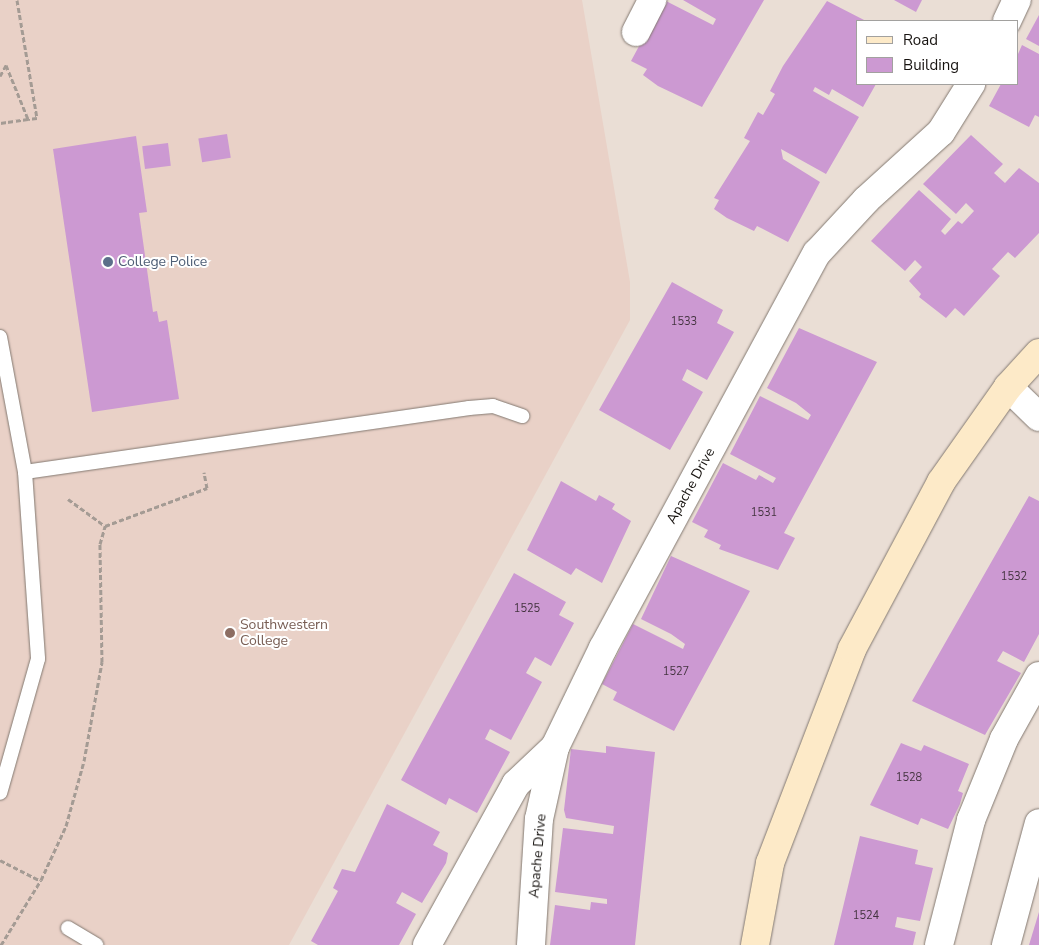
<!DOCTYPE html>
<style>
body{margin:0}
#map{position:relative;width:1039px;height:945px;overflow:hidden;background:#eaded5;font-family:"Nunito Sans",sans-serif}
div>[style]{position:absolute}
.education>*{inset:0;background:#e9d1c7}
.building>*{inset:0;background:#cc99d2;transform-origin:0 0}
.path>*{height:3px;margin-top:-1.5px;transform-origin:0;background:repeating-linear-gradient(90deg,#a49b94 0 5px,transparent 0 7.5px)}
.roads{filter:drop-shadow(0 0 1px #837971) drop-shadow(0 0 1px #837971)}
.lane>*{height:14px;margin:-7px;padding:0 7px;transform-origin:7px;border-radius:7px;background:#fff}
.street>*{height:28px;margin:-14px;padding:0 14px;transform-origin:14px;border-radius:14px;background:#fff}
.secondary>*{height:28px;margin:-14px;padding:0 14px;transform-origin:14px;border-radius:14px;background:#fdeac8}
.dots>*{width:14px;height:14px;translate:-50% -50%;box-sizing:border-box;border:2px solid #fff;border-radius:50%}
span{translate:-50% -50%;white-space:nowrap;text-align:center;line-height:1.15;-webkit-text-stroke:4px #fff;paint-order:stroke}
.number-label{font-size:11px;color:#443440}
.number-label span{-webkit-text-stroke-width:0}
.service-label{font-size:14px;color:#4e5e75}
.left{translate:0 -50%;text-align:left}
.street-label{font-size:14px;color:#171310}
.education-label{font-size:14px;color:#785e54}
.legend{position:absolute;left:856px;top:20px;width:162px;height:65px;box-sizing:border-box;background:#fff;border:1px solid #a2a19f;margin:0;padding:6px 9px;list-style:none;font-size:15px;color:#171310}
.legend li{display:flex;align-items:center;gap:10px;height:25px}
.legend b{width:25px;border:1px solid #a2a19f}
</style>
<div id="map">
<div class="education">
<div style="clip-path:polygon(0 0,582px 0,630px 282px,630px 320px,289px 945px,0 945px)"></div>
</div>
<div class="building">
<div style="clip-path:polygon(664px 0,713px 25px,716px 19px,683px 0,764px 0,702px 107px,658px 86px,643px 75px,647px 69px,631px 61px)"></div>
<div style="clip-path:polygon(894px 0,922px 0,916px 12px)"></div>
<div style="clip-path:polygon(827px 1px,866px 21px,858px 21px,858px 84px,876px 84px,863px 107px,832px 89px,829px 95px,815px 87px,813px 91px,859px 117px,826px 174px,781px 149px,783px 159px,820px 182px,788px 242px,757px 226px,754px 231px,727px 218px,714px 209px,719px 200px,714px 198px,750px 141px,744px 138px,758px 112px,763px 115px,775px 94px,770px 91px,783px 66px)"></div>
<div style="clip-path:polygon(1039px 15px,1039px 46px,1026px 39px)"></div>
<div style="clip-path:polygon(1022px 45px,1039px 54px,1039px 117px,1035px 115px,1029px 127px,989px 106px,1001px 84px,1018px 84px,1018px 54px)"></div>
<div style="left:227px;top:134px;width:24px;height:29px;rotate:81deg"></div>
<div style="clip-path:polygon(971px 135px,1003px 164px,994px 173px,1005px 183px,1019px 168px,1039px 183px,1039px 233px,1015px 258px,1008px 252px,992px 269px,1000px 276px,964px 316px,955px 308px,946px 318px,919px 297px,921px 294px,909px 281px,922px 267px,915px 260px,905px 271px,871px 241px,919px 190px,951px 219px,941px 231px,945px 235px,958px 221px,962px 224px,974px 211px,966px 203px,956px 214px,923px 184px)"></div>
<div style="clip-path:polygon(136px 136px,147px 212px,139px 213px,153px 312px,157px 311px,159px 322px,167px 320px,179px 399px,92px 412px,53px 149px)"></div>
<div style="left:168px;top:143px;width:23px;height:26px;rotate:83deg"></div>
<div style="clip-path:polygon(672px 282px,723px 310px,717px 323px,734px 332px,707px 380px,687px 369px,682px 380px,703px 392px,670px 450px,599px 410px)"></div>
<div style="clip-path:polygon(799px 328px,877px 362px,784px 533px,795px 538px,778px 570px,719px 549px,721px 545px,704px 537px,708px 530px,692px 522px,723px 463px,756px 480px,759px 475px,773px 483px,776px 478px,730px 454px,760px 396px,808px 420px,811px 415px,796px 403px,767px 388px)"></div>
<div style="clip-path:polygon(561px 481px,596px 501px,599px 495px,615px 504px,612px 509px,631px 521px,602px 583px,576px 568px,571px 575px,527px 550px)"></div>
<div style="clip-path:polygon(1029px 496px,1039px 501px,1039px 634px,1024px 662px,1003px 651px,997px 661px,1021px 673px,985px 735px,912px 701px)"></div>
<div style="clip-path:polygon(671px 556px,750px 591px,674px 731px,613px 700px,617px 692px,602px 684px,633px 624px,683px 649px,685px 644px,671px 634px,641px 619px)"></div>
<div style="clip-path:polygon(514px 573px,566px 602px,559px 615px,574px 623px,551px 666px,535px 657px,526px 673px,542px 682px,511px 740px,490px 729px,485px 739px,510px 752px,477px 813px,449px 798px,446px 805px,401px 780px)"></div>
<div style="clip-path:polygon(901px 743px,921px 751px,924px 745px,969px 764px,958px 791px,963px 793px,960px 804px,948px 829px,921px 818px,918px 825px,870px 805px)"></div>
<div style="clip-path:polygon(606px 746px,655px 752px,635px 945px,550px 945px,555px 905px,590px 910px,591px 902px,607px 904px,607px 899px,555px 892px,563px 828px,613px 834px,614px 826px,566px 818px,564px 810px,571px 749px,606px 753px)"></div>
<div style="clip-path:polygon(387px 804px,440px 832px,433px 845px,448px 853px,446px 863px,422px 903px,402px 892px,396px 903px,416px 914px,399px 945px,318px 945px,311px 941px,338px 891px,333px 888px,342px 869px,355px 872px)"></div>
<div style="clip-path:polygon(860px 836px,918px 850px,915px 864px,933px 868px,920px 921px,897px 917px,895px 927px,916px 932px,913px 945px,834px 945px)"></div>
<div style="clip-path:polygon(1039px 913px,1039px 945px,1029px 945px,1039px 912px)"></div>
</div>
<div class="path">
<div style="left:17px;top:0;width:120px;rotate:80.4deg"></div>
<div style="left:37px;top:118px;width:9px;rotate:174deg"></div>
<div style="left:0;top:76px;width:13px;rotate:-61deg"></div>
<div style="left:6px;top:65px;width:58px;rotate:67.8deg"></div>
<div style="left:28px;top:119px;width:28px;rotate:172deg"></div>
<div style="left:68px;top:499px;width:46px;rotate:36.1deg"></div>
<div style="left:0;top:860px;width:44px;rotate:27.1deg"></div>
<div style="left:1px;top:945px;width:76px;rotate:-58.4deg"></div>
<div style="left:41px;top:880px;width:60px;rotate:-65.2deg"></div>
<div style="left:66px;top:826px;width:67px;rotate:-74.5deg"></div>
<div style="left:84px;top:761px;width:101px;rotate:-79.7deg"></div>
<div style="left:102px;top:662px;width:118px;rotate:-91deg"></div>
<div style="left:100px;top:544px;width:19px;rotate:-74deg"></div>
<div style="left:105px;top:526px;width:109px;rotate:-20.4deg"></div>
<div style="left:207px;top:488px;width:16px;rotate:-101deg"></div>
</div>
<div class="roads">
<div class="lane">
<div style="left:0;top:337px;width:137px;rotate:79.5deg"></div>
<div style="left:25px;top:472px;width:187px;rotate:86deg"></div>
<div style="left:38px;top:659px;width:139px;rotate:105.8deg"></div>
<div style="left:25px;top:472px;width:449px;rotate:-8.2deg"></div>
<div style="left:469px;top:408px;width:24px;rotate:-5deg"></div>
<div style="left:493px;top:406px;width:31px;rotate:19deg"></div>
<div style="left:68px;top:928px;width:33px;rotate:31deg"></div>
</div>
<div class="street">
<div style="left:1007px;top:21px;width:23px;rotate:-65deg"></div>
<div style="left:636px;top:32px;width:36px;rotate:-63deg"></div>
<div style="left:1008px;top:387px;width:43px;rotate:44.1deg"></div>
<div style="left:427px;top:945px;width:184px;rotate:-61.1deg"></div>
<div style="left:516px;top:784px;width:54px;rotate:-43.5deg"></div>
<div style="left:531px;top:945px;width:126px;rotate:-86.4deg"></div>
<div style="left:539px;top:819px;width:74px;rotate:-77.5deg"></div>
<div style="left:555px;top:747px;width:110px;rotate:-64.1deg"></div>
<div style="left:603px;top:648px;width:449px;rotate:-61.6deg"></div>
<div style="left:817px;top:253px;width:72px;rotate:-47.2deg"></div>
<div style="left:866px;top:200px;width:101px;rotate:-42.2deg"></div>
<div style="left:941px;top:132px;width:57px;rotate:-58deg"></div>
<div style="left:939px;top:945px;width:129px;rotate:-75.6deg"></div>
<div style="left:971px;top:820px;width:87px;rotate:-67.8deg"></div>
<div style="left:1004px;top:739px;width:72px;rotate:-60.9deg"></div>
<div style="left:1006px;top:945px;width:126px;rotate:-74.9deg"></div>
</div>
<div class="secondary">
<div style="left:755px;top:945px;width:83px;rotate:-79.6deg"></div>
<div style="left:770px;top:863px;width:229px;rotate:-69deg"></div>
<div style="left:852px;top:649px;width:189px;rotate:-61.9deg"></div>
<div style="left:941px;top:482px;width:116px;rotate:-54.8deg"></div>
<div style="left:1008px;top:387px;width:46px;rotate:-47.6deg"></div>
</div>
</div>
<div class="dots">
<div style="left:108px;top:262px;background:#5c6f8a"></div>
<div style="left:230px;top:633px;background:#8d6e63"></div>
</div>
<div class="number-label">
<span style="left:684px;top:322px">1533</span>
<span style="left:764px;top:513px">1531</span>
<span style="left:1014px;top:577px">1532</span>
<span style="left:527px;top:609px">1525</span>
<span style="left:676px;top:672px">1527</span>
<span style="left:909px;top:778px">1528</span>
<span style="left:866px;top:916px">1524</span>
</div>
<div class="service-label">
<span class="left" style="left:118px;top:262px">College Police</span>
</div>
<div class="street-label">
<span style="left:691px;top:486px;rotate:-61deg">Apache Drive</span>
<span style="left:538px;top:856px;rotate:-85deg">Apache Drive</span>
</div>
<div class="education-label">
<span class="left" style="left:240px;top:633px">Southwestern<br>College</span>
</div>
<ul class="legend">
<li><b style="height:6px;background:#fdeac8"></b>Road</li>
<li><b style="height:14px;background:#cc99d2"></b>Building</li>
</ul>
</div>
